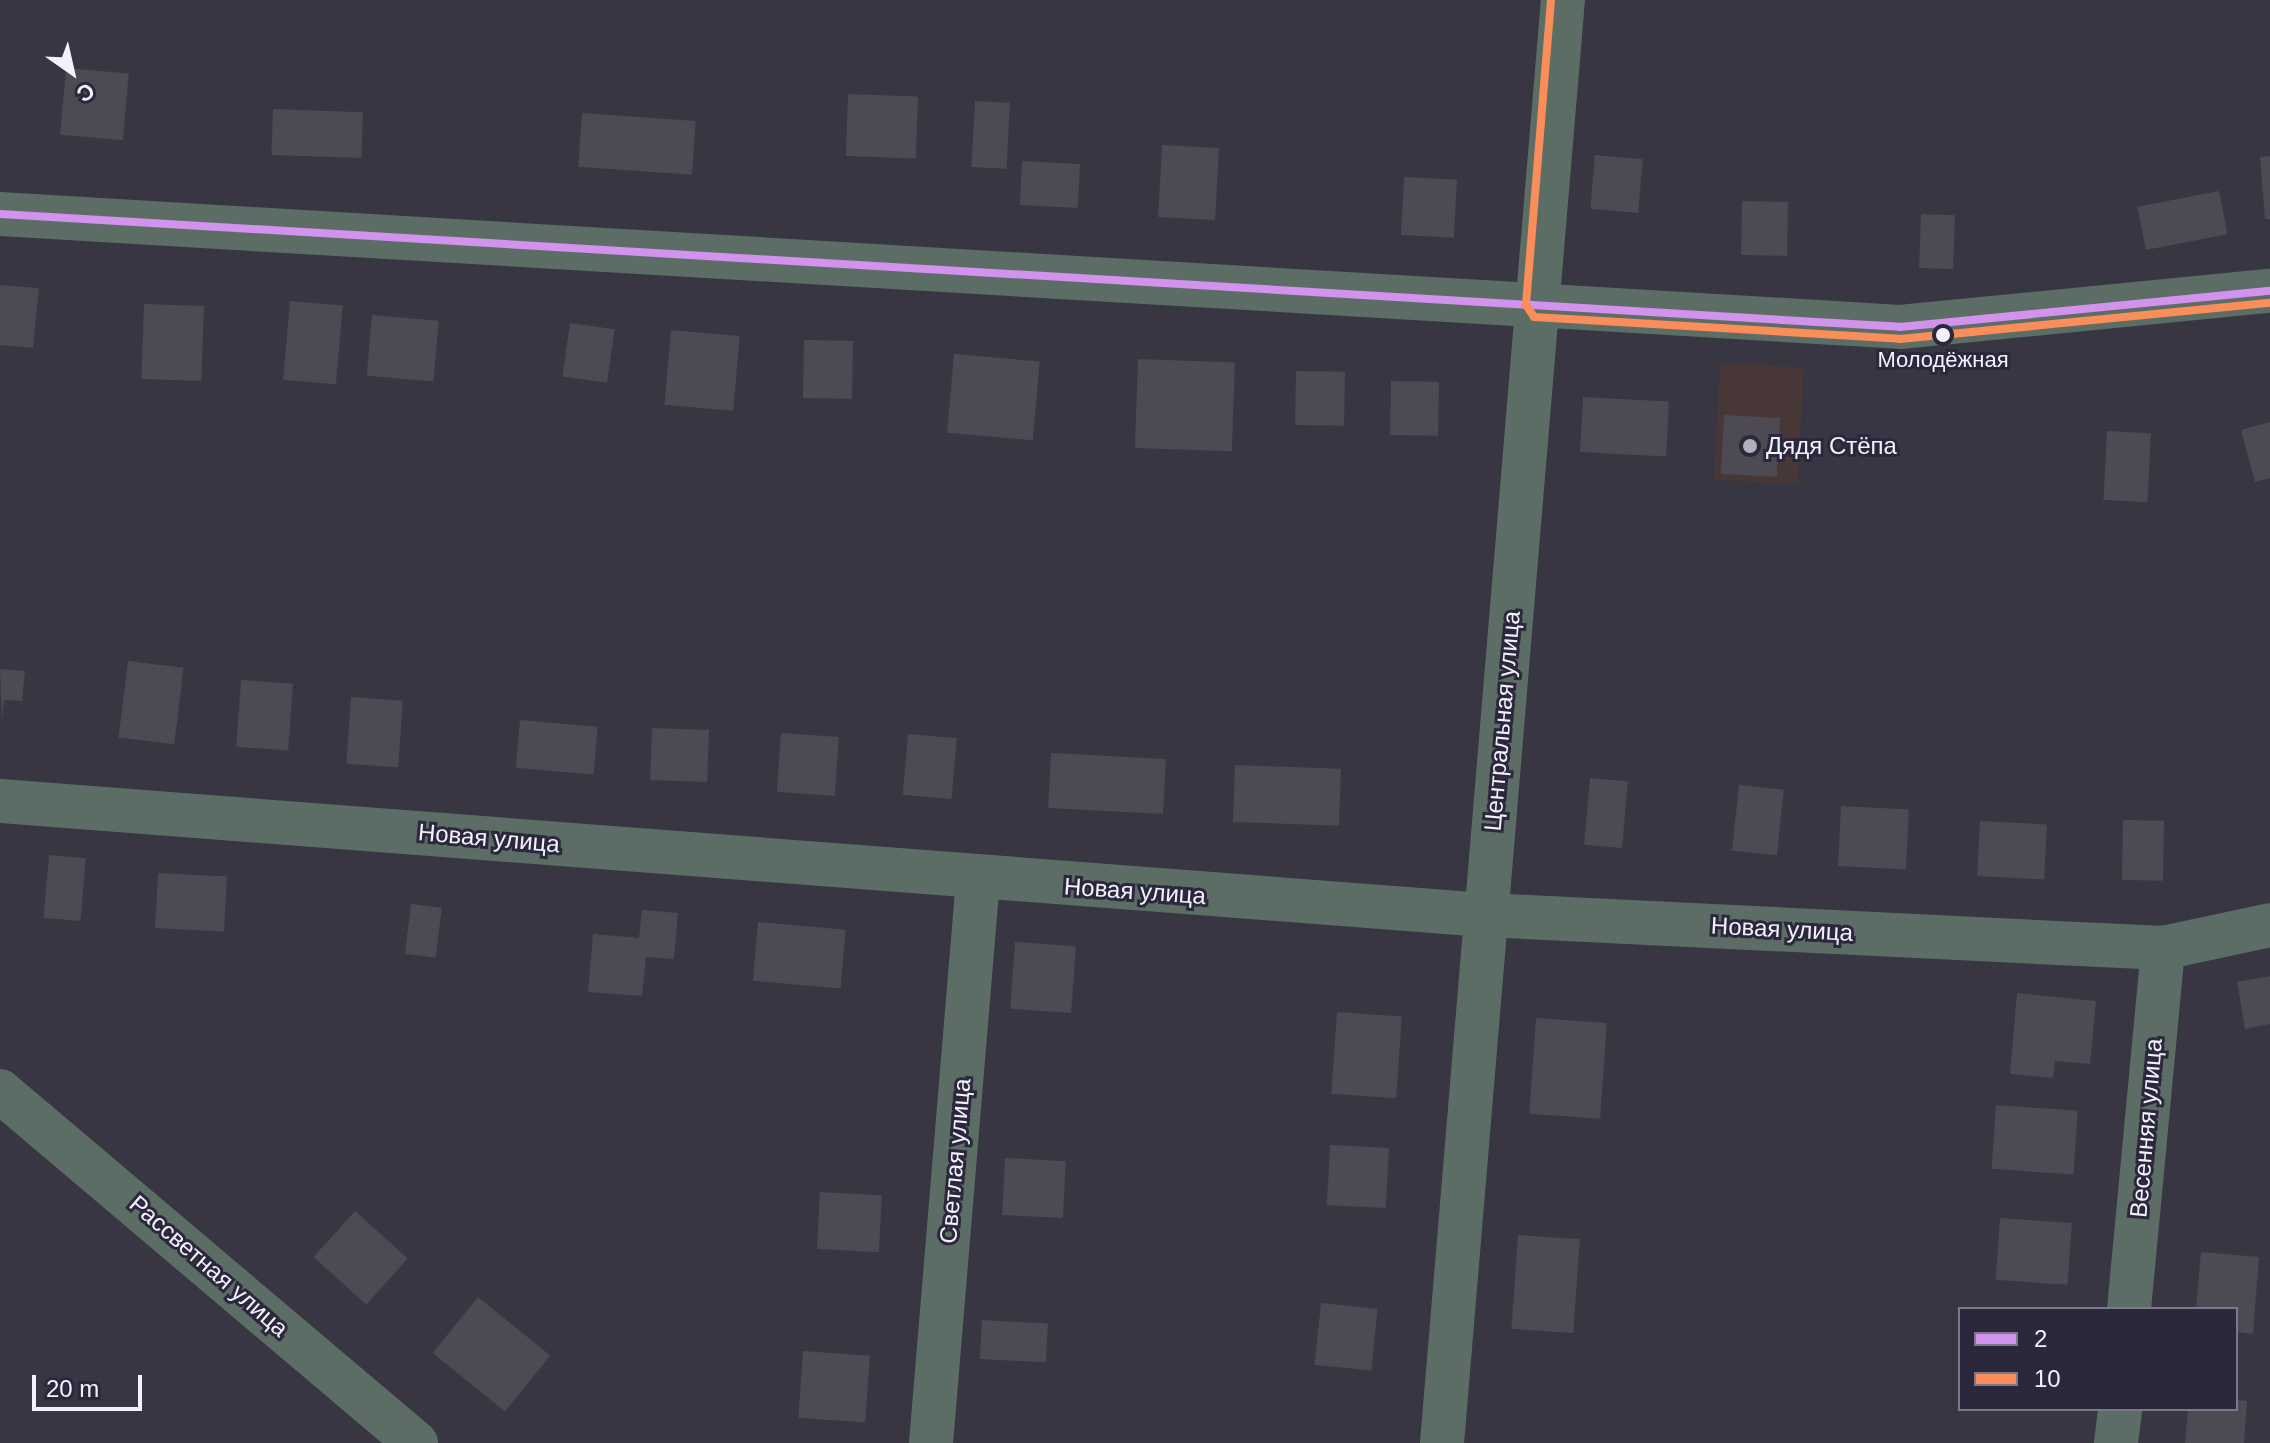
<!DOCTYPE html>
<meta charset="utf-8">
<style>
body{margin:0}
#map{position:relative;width:2270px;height:1443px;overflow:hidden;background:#383642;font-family:Arial,sans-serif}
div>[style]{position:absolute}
.commercial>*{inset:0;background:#483737;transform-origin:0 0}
.building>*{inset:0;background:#4d4a54;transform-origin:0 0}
.minor>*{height:44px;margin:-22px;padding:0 22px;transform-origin:22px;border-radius:22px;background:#5c6d66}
.bus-1>*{height:8px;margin:-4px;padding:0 4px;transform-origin:4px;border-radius:4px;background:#d193ec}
.bus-2>*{height:8px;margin:-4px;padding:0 4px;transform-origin:4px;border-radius:4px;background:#fa8e5a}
.dots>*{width:22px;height:22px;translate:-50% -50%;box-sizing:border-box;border:4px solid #2b283b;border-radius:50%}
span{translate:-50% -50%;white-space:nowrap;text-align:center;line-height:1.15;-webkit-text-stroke:6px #2b283b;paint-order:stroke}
.bus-label{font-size:22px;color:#f3f1fe}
.poi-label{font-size:24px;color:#f3f1fe}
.left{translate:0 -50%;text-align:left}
.street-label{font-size:24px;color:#f3f1fe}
.legend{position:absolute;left:1958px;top:1307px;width:280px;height:104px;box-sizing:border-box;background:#2b283b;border:2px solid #7b7889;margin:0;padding:10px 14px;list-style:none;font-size:24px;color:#f3f1fe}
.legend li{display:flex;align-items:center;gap:16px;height:40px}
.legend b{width:40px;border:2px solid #7b7889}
.north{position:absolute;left:32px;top:32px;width:80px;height:80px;-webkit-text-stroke:6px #2b283b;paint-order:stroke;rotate:146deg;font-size:22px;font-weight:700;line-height:32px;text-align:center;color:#f3f1fe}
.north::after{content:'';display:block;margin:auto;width:28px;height:36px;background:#f3f1fe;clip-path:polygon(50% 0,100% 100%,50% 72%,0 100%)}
.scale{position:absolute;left:32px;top:1375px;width:110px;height:36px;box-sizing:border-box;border:4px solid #f3f1fe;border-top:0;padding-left:10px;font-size:24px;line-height:28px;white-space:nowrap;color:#f3f1fe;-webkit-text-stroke:6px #2b283b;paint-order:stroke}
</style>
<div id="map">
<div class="commercial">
<i style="left:1720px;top:363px;width:84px;height:117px;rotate:3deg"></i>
</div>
<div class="building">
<i style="left:66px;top:68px;width:63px;height:67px;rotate:5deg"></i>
<i style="left:848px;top:94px;width:70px;height:62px;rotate:2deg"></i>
<i style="left:975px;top:101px;width:35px;height:66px;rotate:3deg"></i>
<i style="left:273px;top:109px;width:90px;height:46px;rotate:2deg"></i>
<i style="left:582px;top:113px;width:114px;height:54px;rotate:4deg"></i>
<i style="left:1162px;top:145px;width:57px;height:72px;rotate:3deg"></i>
<i style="left:1595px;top:155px;width:48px;height:54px;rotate:5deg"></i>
<i style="clip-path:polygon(2270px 156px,2270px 219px,2265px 219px,2260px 157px)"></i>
<i style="left:1022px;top:161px;width:58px;height:44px;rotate:3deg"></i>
<i style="left:1404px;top:177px;width:53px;height:58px;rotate:3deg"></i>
<i style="left:2219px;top:191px;width:44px;height:83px;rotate:79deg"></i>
<i style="left:1742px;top:201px;width:46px;height:54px;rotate:1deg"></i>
<i style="left:1921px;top:214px;width:34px;height:54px;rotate:2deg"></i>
<i style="clip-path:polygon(0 285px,39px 288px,33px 348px,0 345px)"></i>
<i style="left:290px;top:301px;width:53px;height:79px;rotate:5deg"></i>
<i style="left:144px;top:304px;width:60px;height:75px;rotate:2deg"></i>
<i style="left:372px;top:315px;width:67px;height:61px;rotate:5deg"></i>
<i style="left:570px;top:323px;width:45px;height:54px;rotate:8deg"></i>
<i style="left:671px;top:330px;width:69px;height:75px;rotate:5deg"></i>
<i style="left:804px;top:340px;width:49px;height:58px;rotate:1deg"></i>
<i style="left:954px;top:354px;width:86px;height:79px;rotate:5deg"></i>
<i style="left:1138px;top:359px;width:97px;height:89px;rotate:2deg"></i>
<i style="left:1296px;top:371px;width:49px;height:54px;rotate:1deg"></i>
<i style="left:1391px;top:381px;width:48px;height:54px;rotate:1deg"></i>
<i style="left:1583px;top:397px;width:86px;height:55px;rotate:3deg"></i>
<i style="left:1724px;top:415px;width:56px;height:59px;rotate:3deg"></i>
<i style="clip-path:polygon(2270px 422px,2270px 478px,2255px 482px,2241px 430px)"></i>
<i style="left:2107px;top:431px;width:44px;height:69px;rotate:3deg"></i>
<i style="left:128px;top:661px;width:56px;height:77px;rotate:7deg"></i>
<i style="clip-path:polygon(0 669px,25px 671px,22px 701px,4px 700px,2px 720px)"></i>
<i style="left:241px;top:680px;width:52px;height:67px;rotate:4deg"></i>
<i style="left:351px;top:697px;width:52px;height:67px;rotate:4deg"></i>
<i style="left:520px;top:720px;width:78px;height:48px;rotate:5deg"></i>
<i style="left:652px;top:728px;width:57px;height:52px;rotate:2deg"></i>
<i style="left:781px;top:733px;width:58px;height:59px;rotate:4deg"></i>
<i style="left:908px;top:734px;width:49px;height:61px;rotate:5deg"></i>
<i style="left:1051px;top:753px;width:115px;height:55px;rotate:3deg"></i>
<i style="left:1235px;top:765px;width:106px;height:57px;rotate:2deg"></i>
<i style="left:1590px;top:778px;width:38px;height:67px;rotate:5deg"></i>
<i style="left:1739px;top:785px;width:45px;height:66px;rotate:6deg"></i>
<i style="left:1841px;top:806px;width:68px;height:60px;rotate:3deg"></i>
<i style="left:2123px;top:820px;width:41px;height:60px;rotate:1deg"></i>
<i style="left:1980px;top:821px;width:67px;height:55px;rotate:3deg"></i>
<i style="left:49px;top:855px;width:37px;height:63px;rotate:5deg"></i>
<i style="left:158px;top:873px;width:69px;height:55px;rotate:3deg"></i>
<i style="left:411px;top:904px;width:31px;height:50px;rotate:7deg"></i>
<i style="clip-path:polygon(642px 910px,678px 913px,674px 959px,646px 957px,642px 996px,588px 992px,593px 934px,639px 938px)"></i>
<i style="left:758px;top:922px;width:88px;height:59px;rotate:5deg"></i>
<i style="left:1015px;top:942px;width:61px;height:67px;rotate:4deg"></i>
<i style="clip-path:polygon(2270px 976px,2270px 1024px,2245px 1029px,2237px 982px)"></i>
<i style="clip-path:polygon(2017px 993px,2096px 1001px,2090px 1064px,2055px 1061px,2053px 1078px,2010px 1074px)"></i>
<i style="left:1337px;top:1012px;width:65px;height:82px;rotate:4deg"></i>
<i style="left:1536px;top:1018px;width:71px;height:96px;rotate:4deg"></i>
<i style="left:1996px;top:1105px;width:82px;height:64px;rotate:4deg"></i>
<i style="left:1330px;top:1145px;width:59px;height:60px;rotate:3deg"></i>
<i style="left:1005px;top:1158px;width:61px;height:57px;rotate:3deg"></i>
<i style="left:820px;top:1192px;width:62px;height:57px;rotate:3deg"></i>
<i style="left:355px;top:1211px;width:71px;height:62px;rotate:42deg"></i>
<i style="left:2000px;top:1218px;width:72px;height:62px;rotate:4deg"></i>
<i style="left:1518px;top:1235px;width:62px;height:94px;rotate:4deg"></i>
<i style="clip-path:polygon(2201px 1252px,2259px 1257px,2253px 1334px,2236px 1332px,2236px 1309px,2196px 1309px)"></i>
<i style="left:478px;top:1297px;width:93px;height:72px;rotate:39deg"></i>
<i style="left:1321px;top:1303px;width:57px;height:62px;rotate:6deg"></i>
<i style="left:982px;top:1320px;width:66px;height:39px;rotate:3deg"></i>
<i style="left:803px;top:1351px;width:67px;height:67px;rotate:4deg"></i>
<i style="clip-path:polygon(2236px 1400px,2247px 1401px,2244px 1443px,2185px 1443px,2188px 1409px,2236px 1409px)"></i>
</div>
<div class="minor">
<i style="left:0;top:214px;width:1903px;rotate:3.4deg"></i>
<i style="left:1900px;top:327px;width:372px;rotate:-5.6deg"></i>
<i style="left:0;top:801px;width:1489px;rotate:4.39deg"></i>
<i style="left:1485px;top:915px;width:679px;rotate:2.79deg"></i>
<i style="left:2163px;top:948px;width:109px;rotate:-12.1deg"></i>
<i style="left:0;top:1091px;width:545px;rotate:40.24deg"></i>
<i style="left:2129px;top:1309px;width:363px;rotate:-84.6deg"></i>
<i style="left:931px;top:1443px;width:565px;rotate:-85.23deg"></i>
<i style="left:1442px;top:1443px;width:1448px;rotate:-85.21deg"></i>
<i style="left:2116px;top:1443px;width:34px;rotate:-83deg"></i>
</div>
<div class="bus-1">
<i style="left:0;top:214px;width:1903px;rotate:3.4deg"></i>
<i style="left:1900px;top:327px;width:372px;rotate:-5.6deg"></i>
</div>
<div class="bus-2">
<i style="left:1551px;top:0;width:306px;rotate:94.7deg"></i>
<i style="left:1526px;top:305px;width:14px;rotate:56deg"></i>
<i style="left:1534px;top:317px;width:367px;rotate:3.4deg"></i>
<i style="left:1900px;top:339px;width:372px;rotate:-5.6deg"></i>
</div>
<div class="dots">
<i style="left:1943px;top:335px;background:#f3f1fe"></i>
<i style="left:1750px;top:446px;background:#b2b0bc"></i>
</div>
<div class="bus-label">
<span style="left:1943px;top:360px">Молодёжная</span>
</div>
<div class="poi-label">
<span class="left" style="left:1766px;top:446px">Дядя Стёпа</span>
</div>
<div class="street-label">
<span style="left:1502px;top:721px;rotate:-85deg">Центральная улица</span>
<span style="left:489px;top:838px;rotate:5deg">Новая улица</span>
<span style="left:1135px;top:891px;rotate:4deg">Новая улица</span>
<span style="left:1782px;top:929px;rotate:3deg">Новая улица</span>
<span style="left:2146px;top:1128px;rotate:-85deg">Весенняя улица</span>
<span style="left:955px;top:1161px;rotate:-85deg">Светлая улица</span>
<span style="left:209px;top:1266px;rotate:41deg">Рассветная улица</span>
</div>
<ul class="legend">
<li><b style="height:10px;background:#d193ec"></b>2</li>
<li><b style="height:10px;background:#fa8e5a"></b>10</li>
</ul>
<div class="north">С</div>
<div class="scale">20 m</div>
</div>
